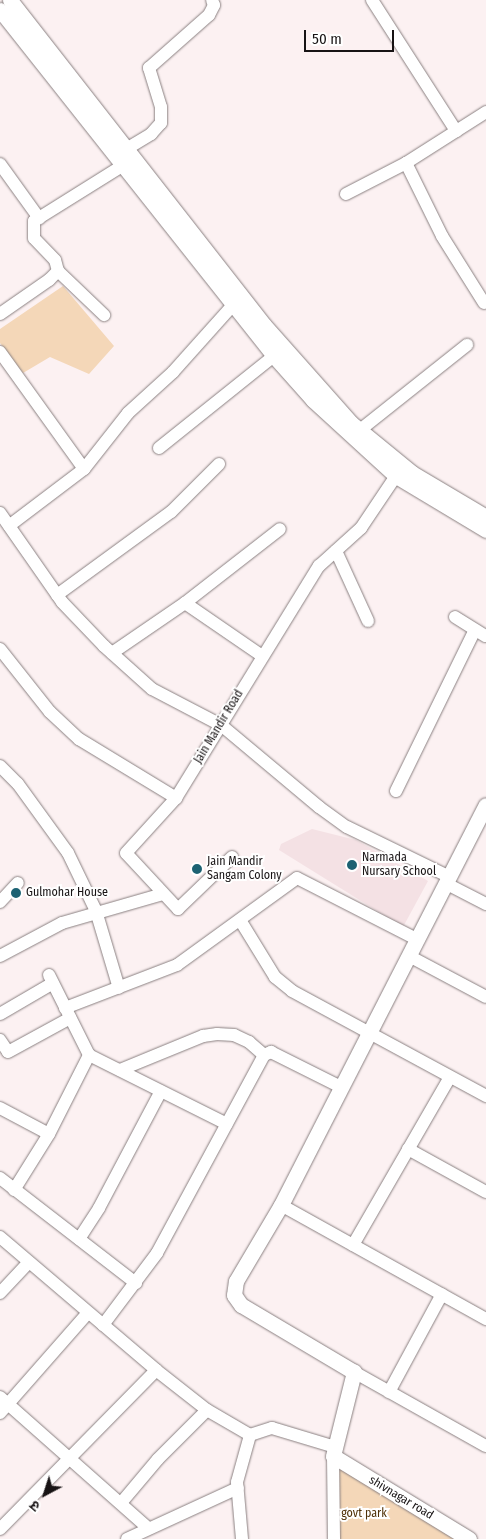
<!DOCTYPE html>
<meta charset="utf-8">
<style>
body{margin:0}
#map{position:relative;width:486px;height:1539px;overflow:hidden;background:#fcf1f2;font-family:"Fira Sans Condensed","Noto Sans Devanagari",sans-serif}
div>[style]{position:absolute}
.built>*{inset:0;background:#f4e1e4}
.green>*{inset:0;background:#f4d7b8}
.roads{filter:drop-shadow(0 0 1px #8a8081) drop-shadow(0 0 1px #8a8081)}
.minor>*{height:12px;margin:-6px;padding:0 6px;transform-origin:6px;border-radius:6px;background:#fff}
.tertiary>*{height:15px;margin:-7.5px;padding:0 7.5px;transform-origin:7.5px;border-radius:7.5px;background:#fff}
.dots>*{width:14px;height:14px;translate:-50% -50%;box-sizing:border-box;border:2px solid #fff;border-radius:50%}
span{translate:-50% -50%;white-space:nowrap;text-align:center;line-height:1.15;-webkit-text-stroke:4px #fff;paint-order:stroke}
.street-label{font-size:12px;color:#171314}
.poi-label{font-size:12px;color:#171314}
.left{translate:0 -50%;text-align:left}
.park-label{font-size:12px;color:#4f3006}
.north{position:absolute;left:20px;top:1469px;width:50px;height:50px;-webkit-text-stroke:4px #fff;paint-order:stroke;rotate:220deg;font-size:14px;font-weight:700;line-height:20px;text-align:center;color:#171314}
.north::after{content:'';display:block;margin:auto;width:18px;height:22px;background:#171314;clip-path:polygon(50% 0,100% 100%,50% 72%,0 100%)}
.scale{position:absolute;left:304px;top:30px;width:90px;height:22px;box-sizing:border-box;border:2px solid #171314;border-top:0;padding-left:6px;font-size:15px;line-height:18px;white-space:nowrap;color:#171314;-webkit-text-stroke:4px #fff;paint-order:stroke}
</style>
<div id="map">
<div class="built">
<i style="clip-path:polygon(312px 829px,356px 840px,428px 881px,403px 927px,279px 850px,281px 844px)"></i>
</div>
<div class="green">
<i style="clip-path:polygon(63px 286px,114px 346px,89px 374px,50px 357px,23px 373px,0 343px,0 329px)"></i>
<i style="clip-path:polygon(336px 1465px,454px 1539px,339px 1539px)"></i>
</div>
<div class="roads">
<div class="minor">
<i style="left:372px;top:0;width:156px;rotate:57.3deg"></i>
<i style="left:118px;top:154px;width:39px;rotate:-31deg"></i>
<i style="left:151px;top:134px;width:15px;rotate:-48deg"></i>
<i style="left:161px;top:123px;width:16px;rotate:-90deg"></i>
<i style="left:161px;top:107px;width:41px;rotate:-107.1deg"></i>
<i style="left:149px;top:68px;width:80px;rotate:-41.5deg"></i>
<i style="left:209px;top:15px;width:11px;rotate:-63deg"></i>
<i style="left:214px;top:5px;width:5px;rotate:-112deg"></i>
<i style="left:406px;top:163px;width:81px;rotate:63.7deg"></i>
<i style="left:442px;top:236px;width:79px;rotate:57.9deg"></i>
<i style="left:0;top:164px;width:67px;rotate:54.2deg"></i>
<i style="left:346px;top:194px;width:68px;rotate:-27.3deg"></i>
<i style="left:406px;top:163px;width:95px;rotate:-32.5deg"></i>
<i style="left:58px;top:271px;width:64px;rotate:43.7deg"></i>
<i style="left:0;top:314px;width:60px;rotate:-34.8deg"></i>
<i style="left:49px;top:280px;width:13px;rotate:-45deg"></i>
<i style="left:58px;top:271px;width:11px;rotate:-105deg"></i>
<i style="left:55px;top:260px;width:30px;rotate:-134deg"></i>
<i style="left:34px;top:238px;width:17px;rotate:-90deg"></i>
<i style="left:34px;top:221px;width:104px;rotate:-32deg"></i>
<i style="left:0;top:352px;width:144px;rotate:54.3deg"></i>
<i style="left:84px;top:469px;width:94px;rotate:142.8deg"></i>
<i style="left:360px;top:430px;width:137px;rotate:-38.5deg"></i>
<i style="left:159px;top:448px;width:147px;rotate:-38.7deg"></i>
<i style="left:84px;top:469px;width:71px;rotate:-51.8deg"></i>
<i style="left:128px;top:413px;width:61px;rotate:-42.3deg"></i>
<i style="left:173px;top:372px;width:90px;rotate:-48.2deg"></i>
<i style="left:0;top:513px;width:108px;rotate:55.1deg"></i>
<i style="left:62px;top:602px;width:61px;rotate:46.3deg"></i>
<i style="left:104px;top:646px;width:64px;rotate:41.9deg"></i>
<i style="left:152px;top:689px;width:78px;rotate:27.6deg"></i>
<i style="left:221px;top:725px;width:128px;rotate:39.9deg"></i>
<i style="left:319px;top:807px;width:34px;rotate:36deg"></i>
<i style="left:347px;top:827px;width:114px;rotate:25.9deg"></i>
<i style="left:336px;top:551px;width:77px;rotate:65.4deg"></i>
<i style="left:57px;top:595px;width:141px;rotate:-36.1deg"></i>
<i style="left:171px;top:512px;width:68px;rotate:-45deg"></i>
<i style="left:185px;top:603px;width:120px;rotate:-37.9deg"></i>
<i style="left:455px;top:617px;width:36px;rotate:32deg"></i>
<i style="left:0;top:649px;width:80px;rotate:51.6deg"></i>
<i style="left:50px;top:712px;width:40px;rotate:43deg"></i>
<i style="left:79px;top:739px;width:114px;rotate:31.3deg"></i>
<i style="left:112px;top:653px;width:88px;rotate:-34.4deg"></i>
<i style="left:185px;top:603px;width:93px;rotate:34.5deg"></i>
<i style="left:0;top:766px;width:25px;rotate:45deg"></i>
<i style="left:18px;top:784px;width:85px;rotate:54.1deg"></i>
<i style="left:68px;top:853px;width:64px;rotate:64.2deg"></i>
<i style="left:96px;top:911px;width:80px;rotate:73.4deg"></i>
<i style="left:396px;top:791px;width:179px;rotate:-63.9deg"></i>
<i style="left:232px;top:857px;width:75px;rotate:136.1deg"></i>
<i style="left:178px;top:909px;width:76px;rotate:-132.9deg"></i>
<i style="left:126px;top:853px;width:74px;rotate:-47.7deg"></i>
<i style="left:176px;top:798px;width:273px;rotate:-58.4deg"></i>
<i style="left:319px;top:566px;width:57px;rotate:-42.1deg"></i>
<i style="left:361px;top:528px;width:63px;rotate:-56.1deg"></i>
<i style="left:447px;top:884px;width:44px;rotate:27.1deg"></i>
<i style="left:0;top:902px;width:26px;rotate:-47deg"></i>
<i style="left:240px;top:920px;width:67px;rotate:58.4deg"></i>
<i style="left:275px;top:977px;width:22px;rotate:39deg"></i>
<i style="left:292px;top:991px;width:221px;rotate:28.4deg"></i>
<i style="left:0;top:956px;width:70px;rotate:-28deg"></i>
<i style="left:62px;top:923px;width:105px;rotate:-16deg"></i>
<i style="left:409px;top:956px;width:87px;rotate:28deg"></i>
<i style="left:49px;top:975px;width:89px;rotate:63.4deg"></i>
<i style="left:89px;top:1055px;width:154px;rotate:26.6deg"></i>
<i style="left:65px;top:1008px;width:120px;rotate:-21deg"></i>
<i style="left:177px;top:965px;width:148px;rotate:-35.9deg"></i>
<i style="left:297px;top:878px;width:136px;rotate:27.1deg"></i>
<i style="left:0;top:1014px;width:61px;rotate:-30.3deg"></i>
<i style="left:0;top:1040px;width:14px;rotate:56deg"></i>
<i style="left:8px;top:1052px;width:71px;rotate:-28.7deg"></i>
<i style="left:120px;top:1070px;width:90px;rotate:-22.3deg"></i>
<i style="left:203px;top:1036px;width:14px;rotate:-8deg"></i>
<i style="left:217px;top:1034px;width:17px;rotate:3deg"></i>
<i style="left:234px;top:1035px;width:17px;rotate:25deg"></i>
<i style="left:249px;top:1042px;width:20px;rotate:41deg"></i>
<i style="left:0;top:1108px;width:55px;rotate:28deg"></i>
<i style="left:408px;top:1149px;width:89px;rotate:28.9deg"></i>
<i style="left:0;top:1178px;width:172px;rotate:37.7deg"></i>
<i style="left:14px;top:1190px;width:66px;rotate:-58deg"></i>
<i style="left:49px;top:1134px;width:89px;rotate:-63.1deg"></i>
<i style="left:281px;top:1205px;width:235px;rotate:29.1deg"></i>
<i style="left:0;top:1237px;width:205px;rotate:40.4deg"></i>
<i style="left:156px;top:1370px;width:65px;rotate:38.1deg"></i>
<i style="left:207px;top:1410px;width:50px;rotate:30.2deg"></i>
<i style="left:79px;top:1239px;width:37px;rotate:-57deg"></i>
<i style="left:99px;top:1208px;width:132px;rotate:-62.1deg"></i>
<i style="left:353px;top:1245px;width:194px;rotate:-60deg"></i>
<i style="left:0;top:1293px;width:42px;rotate:-46.9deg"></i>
<i style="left:103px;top:1325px;width:90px;rotate:-53.1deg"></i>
<i style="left:157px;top:1253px;width:225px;rotate:-61.6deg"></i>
<i style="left:264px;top:1055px;width:8px;rotate:-23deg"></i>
<i style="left:271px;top:1052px;width:78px;rotate:26.6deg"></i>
<i style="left:354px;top:1372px;width:151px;rotate:29.3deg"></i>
<i style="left:389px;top:1392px;width:111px;rotate:-61.6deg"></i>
<i style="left:0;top:1397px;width:198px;rotate:41.5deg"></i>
<i style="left:0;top:1413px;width:133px;rotate:-48.7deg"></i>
<i style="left:333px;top:1456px;width:83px;rotate:89.3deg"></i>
<i style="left:121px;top:1503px;width:57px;rotate:-49.9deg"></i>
<i style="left:158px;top:1459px;width:69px;rotate:-45deg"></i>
<i style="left:0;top:1529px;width:223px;rotate:-45.5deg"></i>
<i style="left:127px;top:1539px;width:122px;rotate:-24.7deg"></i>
<i style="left:242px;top:1539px;width:57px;rotate:-95deg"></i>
<i style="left:237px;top:1482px;width:49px;rotate:-74.5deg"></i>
<i style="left:250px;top:1435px;width:23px;rotate:-18deg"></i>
<i style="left:272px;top:1428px;width:66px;rotate:16.8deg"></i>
</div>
<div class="tertiary">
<i style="left:10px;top:0;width:412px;rotate:52deg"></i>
<i style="left:264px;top:325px;width:131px;rotate:48.4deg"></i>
<i style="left:351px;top:423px;width:79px;rotate:39.3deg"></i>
<i style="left:412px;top:473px;width:86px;rotate:30.7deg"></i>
<i style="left:0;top:10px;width:441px;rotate:51.6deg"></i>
<i style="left:274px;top:356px;width:59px;rotate:48.4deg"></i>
<i style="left:313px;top:400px;width:113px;rotate:42.5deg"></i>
<i style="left:396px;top:476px;width:105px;rotate:31deg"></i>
<i style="left:469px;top:1539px;width:159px;rotate:-148.6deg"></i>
<i style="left:333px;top:1456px;width:87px;rotate:-76deg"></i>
<i style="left:354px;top:1372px;width:131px;rotate:-149.3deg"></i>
<i style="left:241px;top:1305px;width:12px;rotate:-125deg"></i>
<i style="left:234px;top:1295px;width:14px;rotate:-82deg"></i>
<i style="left:236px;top:1281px;width:88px;rotate:-59.4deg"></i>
<i style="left:281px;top:1205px;width:449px;rotate:-62.9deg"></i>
</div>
</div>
<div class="dots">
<i style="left:352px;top:865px;background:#1c6273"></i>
<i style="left:197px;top:869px;background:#1c6273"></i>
<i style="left:16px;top:893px;background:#1c6273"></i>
</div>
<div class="street-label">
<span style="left:219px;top:727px;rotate:-59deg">Jain Mandir Road</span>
<span style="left:401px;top:1498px;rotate:31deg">shivnagar road</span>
</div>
<div class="poi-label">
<span class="left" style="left:362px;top:865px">Narmada<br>Nursary School</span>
<span class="left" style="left:207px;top:869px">Jain Mandir<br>Sangam Colony</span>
<span class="left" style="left:26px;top:893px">Gulmohar House</span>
</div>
<div class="park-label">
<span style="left:364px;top:1514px">govt park</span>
</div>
<div class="north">उ</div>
<div class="scale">50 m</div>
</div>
